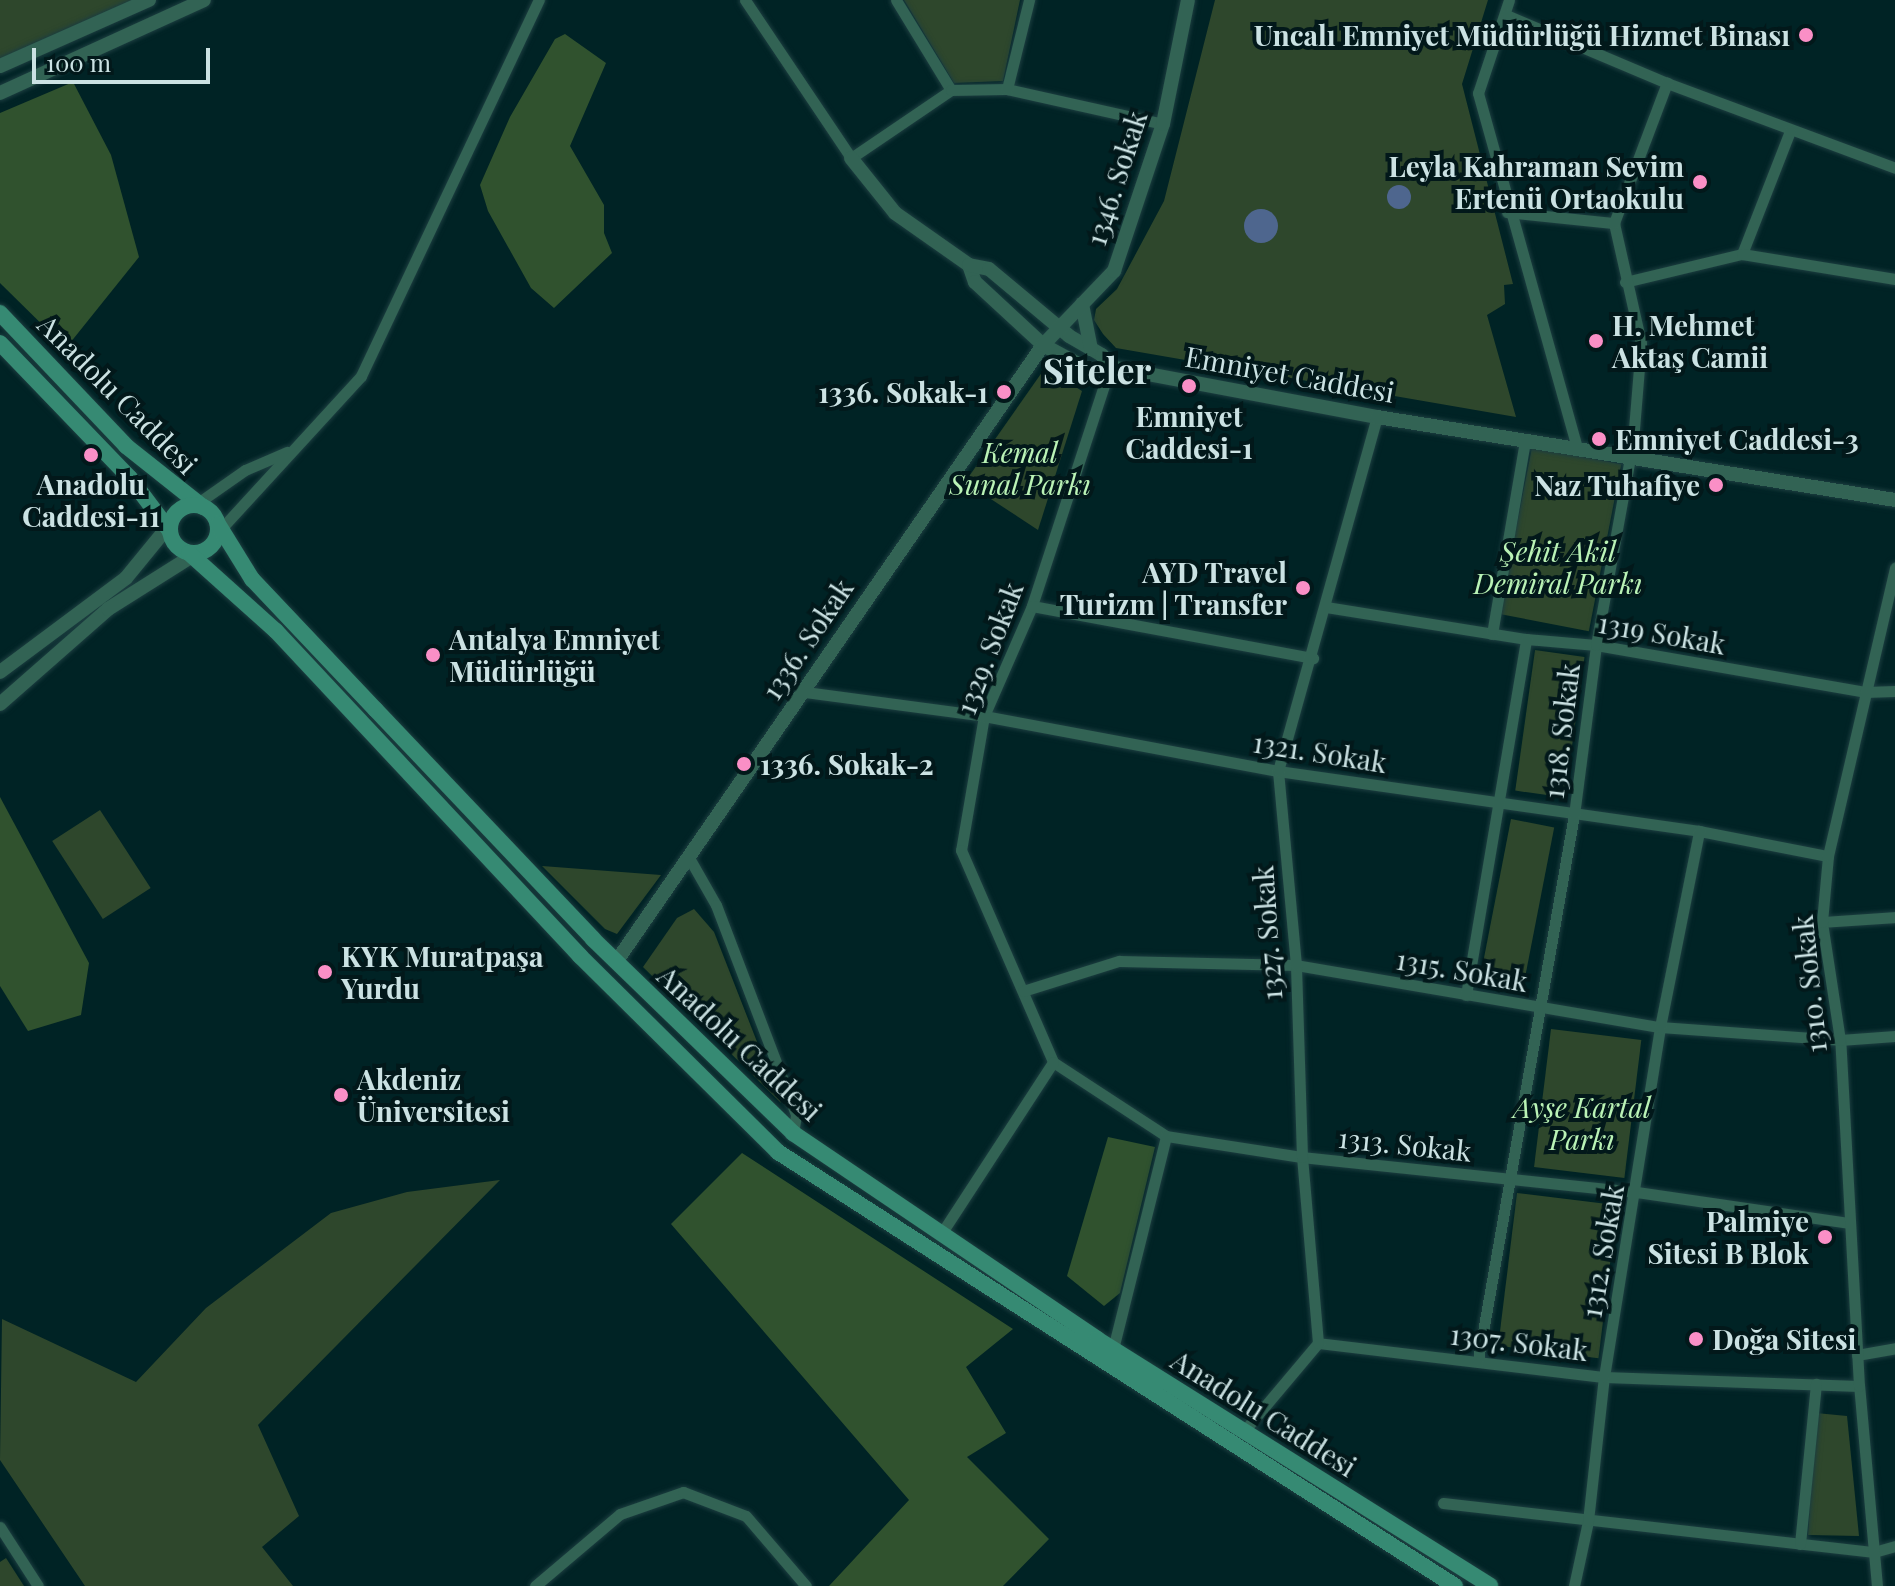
<!DOCTYPE html>
<meta charset="utf-8">
<style>
body{margin:0}
#map{position:relative;width:1895px;height:1586px;overflow:hidden;background:#002325;font-family:"Playfair Display",serif}
div>[style]{position:absolute}
.green>*{inset:0;background:#2e472c;transform-origin:0 0}
.forest>*{inset:0;background:#30522e}
.water>*{inset:0;background:#4e668e}
.round{border-radius:50%}
.roads{filter:drop-shadow(0 0 2px #1c3e40) drop-shadow(0 0 2px #1c3e40)}
.minor>*{height:11px;margin:-5.5px;padding:0 5.5px;transform-origin:5.5px;border-radius:5.5px;background:#326354}
.tertiary>*{height:14px;margin:-7px;padding:0 7px;transform-origin:7px;border-radius:7px;background:#326354}
.secondary>*{height:16px;margin:-8px;padding:0 8px;transform-origin:8px;border-radius:8px;background:#368a73}
.secondary>.ring{margin:-8px;padding:0;box-sizing:content-box;background:none;border:16px solid #368a73;border-radius:50%}
.dots>*{width:22px;height:22px;translate:-50% -50%;box-sizing:border-box;border:4px solid #02181a;border-radius:50%}
span{translate:-50% -50%;white-space:nowrap;text-align:center;line-height:1.15;-webkit-text-stroke:8px #02181a;paint-order:stroke}
.poi-label{font-size:28px;color:#cbe2e3;font-weight:700}
.right{translate:-100% -50%;text-align:right}
.left{translate:0 -50%;text-align:left}
.street-label{font-size:28px;color:#cbe2e3}
.park-label{font-size:28px;color:#baf3b6;font-style:italic}
.district-label{font-size:36px;color:#cbe2e3;font-weight:700}
.scale{position:absolute;left:32px;top:48px;width:178px;height:36px;box-sizing:border-box;border:4px solid #cbe2e3;border-top:0;padding-left:10px;font-size:24px;line-height:28px;white-space:nowrap;color:#cbe2e3;-webkit-text-stroke:6px #02181a;paint-order:stroke}
</style>
<div id="map">
<div class="green">
<i style="clip-path:polygon(0 0,149px 0,0 66px)"></i>
<i style="clip-path:polygon(904px 0,1020px 0,1003px 81px,954px 83px)"></i>
<i style="clip-path:polygon(1215px 0,1488px 0,1462px 84px,1513px 284px,1504px 285px,1505px 304px,1487px 315px,1516px 417px,1116px 348px,1103px 334px,1094px 320px,1096px 309px,1117px 289px,1164px 201px)"></i>
<i style="clip-path:polygon(1045px 368px,1082px 391px,1038px 530px,965px 482px)"></i>
<i style="left:1532px;top:447px;width:91px;height:170px;rotate:11deg"></i>
<i style="left:1535px;top:650px;width:50px;height:142px;rotate:8deg"></i>
<i style="left:100px;top:810px;width:93px;height:57px;rotate:57deg"></i>
<i style="left:1511px;top:819px;width:44px;height:165px;rotate:11deg"></i>
<i style="clip-path:polygon(542px 866px,661px 875px,617px 934px,605px 929px)"></i>
<i style="clip-path:polygon(694px 909px,714px 932px,781px 1103px,643px 967px,677px 918px)"></i>
<i style="left:1551px;top:1029px;width:91px;height:139px;rotate:7deg"></i>
<i style="clip-path:polygon(500px 1180px,258px 1425px,299px 1516px,262px 1547px,293px 1586px,85px 1586px,0 1460px,2px 1319px,136px 1382px,206px 1308px,331px 1213px,407px 1192px)"></i>
<i style="left:1517px;top:1193px;width:101px;height:154px;rotate:7deg"></i>
<i style="clip-path:polygon(1816px 1413px,1847px 1416px,1859px 1536px,1808px 1535px)"></i>
<i style="clip-path:polygon(6px 1558px,24px 1586px,0 1586px,0 1562px)"></i>
</div>
<div class="forest">
<i style="clip-path:polygon(565px 34px,606px 63px,570px 146px,604px 205px,604px 233px,612px 253px,554px 308px,531px 288px,488px 211px,480px 185px,510px 117px,555px 39px)"></i>
<i style="clip-path:polygon(73px 82px,111px 155px,139px 257px,66px 348px,0 283px,0 113px)"></i>
<i style="clip-path:polygon(0 797px,89px 963px,81px 1015px,28px 1031px,0 986px)"></i>
<i style="clip-path:polygon(1108px 1137px,1155px 1147px,1120px 1293px,1104px 1306px,1067px 1276px)"></i>
<i style="clip-path:polygon(742px 1153px,1013px 1329px,966px 1367px,1006px 1433px,967px 1457px,1049px 1539px,1003px 1586px,829px 1586px,909px 1500px,671px 1224px)"></i>
</div>
<div class="water">
<i class="round" style="left:1387px;top:185px;width:24px;height:24px"></i>
<i class="round" style="left:1244px;top:209px;width:34px;height:34px"></i>
</div>
<div class="roads">
<div class="minor">
<i style="left:745px;top:0;width:190px;rotate:56.1deg"></i>
<i style="left:851px;top:158px;width:121px;rotate:-34.2deg"></i>
<i style="left:896px;top:0;width:105px;rotate:58.6deg"></i>
<i style="left:951px;top:90px;width:56px;rotate:-1deg"></i>
<i style="left:1007px;top:89px;width:160px;rotate:12.6deg"></i>
<i style="left:1509px;top:0;width:98px;rotate:108.4deg"></i>
<i style="left:1478px;top:93px;width:369px;rotate:74.4deg"></i>
<i style="left:1506px;top:15px;width:175px;rotate:22.9deg"></i>
<i style="left:1667px;top:83px;width:243px;rotate:20.4deg"></i>
<i style="left:1007px;top:89px;width:92px;rotate:-76.1deg"></i>
<i style="left:1507px;top:212px;width:108px;rotate:5.9deg"></i>
<i style="left:1742px;top:254px;width:132px;rotate:-68.7deg"></i>
<i style="left:1625px;top:282px;width:120px;rotate:-13.5deg"></i>
<i style="left:1742px;top:254px;width:155px;rotate:9.3deg"></i>
<i style="left:1110px;top:367px;width:251px;rotate:108.1deg"></i>
<i style="left:1032px;top:606px;width:120px;rotate:113.6deg"></i>
<i style="left:984px;top:716px;width:136px;rotate:99.7deg"></i>
<i style="left:961px;top:850px;width:231px;rotate:66.5deg"></i>
<i style="left:1053px;top:1062px;width:135px;rotate:33.2deg"></i>
<i style="left:1166px;top:1136px;width:138px;rotate:8.8deg"></i>
<i style="left:1302px;top:1157px;width:337px;rotate:6deg"></i>
<i style="left:1637px;top:1192px;width:215px;rotate:8.3deg"></i>
<i style="left:195px;top:505px;width:61px;rotate:-35deg"></i>
<i style="left:245px;top:470px;width:46px;rotate:-23.2deg"></i>
<i style="left:219px;top:531px;width:210px;rotate:-47.5deg"></i>
<i style="left:361px;top:376px;width:416px;rotate:-64.7deg"></i>
<i style="left:1032px;top:606px;width:286px;rotate:10.5deg"></i>
<i style="left:1326px;top:607px;width:203px;rotate:9.1deg"></i>
<i style="left:1526px;top:639px;width:70px;rotate:4.9deg"></i>
<i style="left:1596px;top:645px;width:273px;rotate:9.9deg"></i>
<i style="left:1865px;top:692px;width:30px;rotate:-2deg"></i>
<i style="left:1492px;top:634px;width:197px;rotate:-80.3deg"></i>
<i style="left:805px;top:692px;width:181px;rotate:7.6deg"></i>
<i style="left:984px;top:716px;width:299px;rotate:10.6deg"></i>
<i style="left:1278px;top:771px;width:425px;rotate:8.1deg"></i>
<i style="left:1699px;top:831px;width:131px;rotate:11deg"></i>
<i style="left:688px;top:856px;width:56px;rotate:60.3deg"></i>
<i style="left:716px;top:905px;width:225px;rotate:69.1deg"></i>
<i style="left:796px;top:1115px;width:18px;rotate:99deg"></i>
<i style="left:1822px;top:922px;width:73px;rotate:-3.9deg"></i>
<i style="left:1023px;top:991px;width:101px;rotate:-17.4deg"></i>
<i style="left:1119px;top:961px;width:177px;rotate:1.3deg"></i>
<i style="left:1296px;top:965px;width:369px;rotate:9.7deg"></i>
<i style="left:1660px;top:1027px;width:180px;rotate:4.1deg"></i>
<i style="left:1840px;top:1040px;width:55px;rotate:-4.2deg"></i>
<i style="left:1466px;top:995px;width:361px;rotate:-80.4deg"></i>
<i style="left:941px;top:1234px;width:205px;rotate:-56.9deg"></i>
<i style="left:1318px;top:1343px;width:288px;rotate:6.8deg"></i>
<i style="left:1604px;top:1377px;width:255px;rotate:2deg"></i>
<i style="left:1113px;top:1349px;width:219px;rotate:-76deg"></i>
<i style="left:1857px;top:1355px;width:39px;rotate:-10deg"></i>
<i style="left:1478px;top:1360px;width:553px;rotate:-80.01deg"></i>
<i style="left:1574px;top:815px;width:171px;rotate:-82.6deg"></i>
<i style="left:1596px;top:645px;width:207px;rotate:-79.7deg"></i>
<i style="left:1633px;top:441px;width:98px;rotate:-85.3deg"></i>
<i style="left:1641px;top:343px;width:123px;rotate:-102.7deg"></i>
<i style="left:1614px;top:223px;width:150px;rotate:-69.3deg"></i>
<i style="left:1244px;top:1431px;width:115px;rotate:-49.9deg"></i>
<i style="left:1318px;top:1343px;width:187px;rotate:-94.9deg"></i>
<i style="left:1302px;top:1157px;width:192px;rotate:-91.8deg"></i>
<i style="left:1296px;top:965px;width:195px;rotate:-95.3deg"></i>
<i style="left:1278px;top:771px;width:368px;rotate:-74.4deg"></i>
<i style="left:1443px;top:1503px;width:434px;rotate:6.5deg"></i>
<i style="left:1874px;top:1552px;width:22px;rotate:-16deg"></i>
<i style="left:0;top:1527px;width:70px;rotate:57.2deg"></i>
<i style="left:1800px;top:1544px;width:161px;rotate:-84.3deg"></i>
<i style="left:535px;top:1586px;width:111px;rotate:-40.3deg"></i>
<i style="left:620px;top:1514px;width:67px;rotate:-19.2deg"></i>
<i style="left:683px;top:1492px;width:67px;rotate:20.9deg"></i>
<i style="left:746px;top:1516px;width:92px;rotate:49.4deg"></i>
<i style="left:1574px;top:1586px;width:66px;rotate:-77.8deg"></i>
<i style="left:1588px;top:1521px;width:145px;rotate:-83.7deg"></i>
<i style="left:1604px;top:1377px;width:354px;rotate:-80.9deg"></i>
<i style="left:1660px;top:1027px;width:200px;rotate:-78.7deg"></i>
<i style="left:1877px;top:1586px;width:201px;rotate:-95.1deg"></i>
<i style="left:1859px;top:1386px;width:347px;rotate:-93.1deg"></i>
<i style="left:1840px;top:1040px;width:119px;rotate:-98.7deg"></i>
<i style="left:1822px;top:922px;width:66px;rotate:-84.8deg"></i>
<i style="left:1828px;top:856px;width:296px;rotate:-76.9deg"></i>
</div>
<div class="tertiary">
<i style="left:0;top:66px;width:163px;rotate:-23.9deg"></i>
<i style="left:0;top:93px;width:224px;rotate:-24.5deg"></i>
<i style="left:851px;top:158px;width:70px;rotate:51.3deg"></i>
<i style="left:895px;top:213px;width:90px;rotate:35.1deg"></i>
<i style="left:969px;top:265px;width:18px;rotate:71deg"></i>
<i style="left:975px;top:282px;width:93px;rotate:42.8deg"></i>
<i style="left:1043px;top:345px;width:55px;rotate:28.4deg"></i>
<i style="left:1091px;top:371px;width:19px;rotate:-12deg"></i>
<i style="left:1110px;top:367px;width:272px;rotate:10.6deg"></i>
<i style="left:1377px;top:417px;width:525px;rotate:9.1deg"></i>
<i style="left:969px;top:265px;width:20px;rotate:11deg"></i>
<i style="left:989px;top:269px;width:104px;rotate:39.9deg"></i>
<i style="left:1069px;top:336px;width:38px;rotate:30deg"></i>
<i style="left:1102px;top:355px;width:14px;rotate:56deg"></i>
<i style="left:1082px;top:304px;width:46px;rotate:78.7deg"></i>
<i style="left:0;top:672px;width:157px;rotate:-36.7deg"></i>
<i style="left:126px;top:578px;width:71px;rotate:-50.7deg"></i>
<i style="left:0;top:704px;width:144px;rotate:-41.3deg"></i>
<i style="left:108px;top:609px;width:105px;rotate:-32.2deg"></i>
<i style="left:616px;top:962px;width:750px;rotate:-55.31deg"></i>
<i style="left:1043px;top:345px;width:103px;rotate:-46.2deg"></i>
<i style="left:1114px;top:271px;width:155px;rotate:-71.6deg"></i>
<i style="left:1163px;top:124px;width:126px;rotate:-78.6deg"></i>
</div>
<div class="secondary">
<i style="left:0;top:313px;width:183px;rotate:46.5deg"></i>
<i style="left:126px;top:446px;width:98px;rotate:38.4deg"></i>
<i style="left:0;top:343px;width:187px;rotate:46.1deg"></i>
<i style="left:130px;top:478px;width:66px;rotate:53deg"></i>
<i class="ring" style="left:170px;top:505px;width:32px;height:32px"></i>
<i style="left:218px;top:524px;width:65px;rotate:58.3deg"></i>
<i style="left:252px;top:579px;width:180px;rotate:46.6deg"></i>
<i style="left:376px;top:710px;width:315px;rotate:46.5deg"></i>
<i style="left:593px;top:939px;width:279px;rotate:44.1deg"></i>
<i style="left:793px;top:1133px;width:367px;rotate:34.1deg"></i>
<i style="left:1097px;top:1339px;width:464px;rotate:32.1deg"></i>
<i style="left:189px;top:553px;width:117px;rotate:41.9deg"></i>
<i style="left:276px;top:631px;width:445px;rotate:46.9deg"></i>
<i style="left:580px;top:956px;width:279px;rotate:44.7deg"></i>
<i style="left:778px;top:1152px;width:804px;rotate:32.66deg"></i>
</div>
</div>
<div class="dots">
<i style="left:1806px;top:35px;background:#fa8fc6"></i>
<i style="left:1700px;top:182px;background:#fa8fc6"></i>
<i style="left:1596px;top:341px;background:#fa8fc6"></i>
<i style="left:1189px;top:386px;background:#fa8fc6"></i>
<i style="left:1004px;top:392px;background:#fa8fc6"></i>
<i style="left:1599px;top:439px;background:#fa8fc6"></i>
<i style="left:91px;top:455px;background:#fa8fc6"></i>
<i style="left:1716px;top:485px;background:#fa8fc6"></i>
<i style="left:1303px;top:588px;background:#fa8fc6"></i>
<i style="left:433px;top:655px;background:#fa8fc6"></i>
<i style="left:744px;top:764px;background:#fa8fc6"></i>
<i style="left:325px;top:972px;background:#fa8fc6"></i>
<i style="left:341px;top:1095px;background:#fa8fc6"></i>
<i style="left:1825px;top:1237px;background:#fa8fc6"></i>
<i style="left:1696px;top:1339px;background:#fa8fc6"></i>
</div>
<div class="poi-label">
<span class="right" style="left:1790px;top:35px">Uncalı Emniyet Müdürlüğü Hizmet Binası</span>
<span class="right" style="left:1684px;top:182px">Leyla Kahraman Sevim<br>Ertenü Ortaokulu</span>
<span class="left" style="left:1612px;top:341px">H. Mehmet<br>Aktaş Camii</span>
<span class="right" style="left:988px;top:392px">1336. Sokak-1</span>
<span style="left:1189px;top:432px">Emniyet<br>Caddesi-1</span>
<span class="left" style="left:1615px;top:439px">Emniyet Caddesi-3</span>
<span style="left:91px;top:500px">Anadolu<br>Caddesi-11</span>
<span class="right" style="left:1700px;top:485px">Naz Tuhafiye</span>
<span class="right" style="left:1287px;top:588px">AYD Travel<br>Turizm | Transfer</span>
<span class="left" style="left:449px;top:655px">Antalya Emniyet<br>Müdürlüğü</span>
<span class="left" style="left:760px;top:764px">1336. Sokak-2</span>
<span class="left" style="left:341px;top:972px">KYK Muratpaşa<br>Yurdu</span>
<span class="left" style="left:357px;top:1095px">Akdeniz<br>Üniversitesi</span>
<span class="right" style="left:1809px;top:1237px">Palmiye<br>Sitesi B Blok</span>
<span class="left" style="left:1712px;top:1339px">Doğa Sitesi</span>
</div>
<div class="street-label">
<span style="left:1116px;top:178px;rotate:-72deg">1346. Sokak</span>
<span style="left:1290px;top:374px;rotate:10deg">Emniyet Caddesi</span>
<span style="left:118px;top:394px;rotate:45deg">Anadolu Caddesi</span>
<span style="left:1662px;top:633px;rotate:10deg">1319 Sokak</span>
<span style="left:807px;top:639px;rotate:-56deg">1336. Sokak</span>
<span style="left:989px;top:648px;rotate:-69deg">1329. Sokak</span>
<span style="left:1561px;top:731px;rotate:-83deg">1318. Sokak</span>
<span style="left:1320px;top:752px;rotate:9deg">1321. Sokak</span>
<span style="left:1267px;top:933px;rotate:-94deg">1327. Sokak</span>
<span style="left:1462px;top:970px;rotate:10deg">1315. Sokak</span>
<span style="left:1809px;top:984px;rotate:-96deg">1310. Sokak</span>
<span style="left:740px;top:1043px;rotate:43deg">Anadolu Caddesi</span>
<span style="left:1405px;top:1144px;rotate:6deg">1313. Sokak</span>
<span style="left:1602px;top:1251px;rotate:-80deg">1312. Sokak</span>
<span style="left:1519px;top:1342px;rotate:7deg">1307. Sokak</span>
<span style="left:1264px;top:1413px;rotate:32deg">Anadolu Caddesi</span>
</div>
<div class="park-label">
<span style="left:1020px;top:468px">Kemal<br>Sunal Parkı</span>
<span style="left:1558px;top:567px">Şehit Akil<br>Demiral Parkı</span>
<span style="left:1582px;top:1123px">Ayşe Kartal<br>Parkı</span>
</div>
<div class="district-label">
<span style="left:1097px;top:370px">Siteler</span>
</div>
<div class="scale">100 m</div>
</div>
